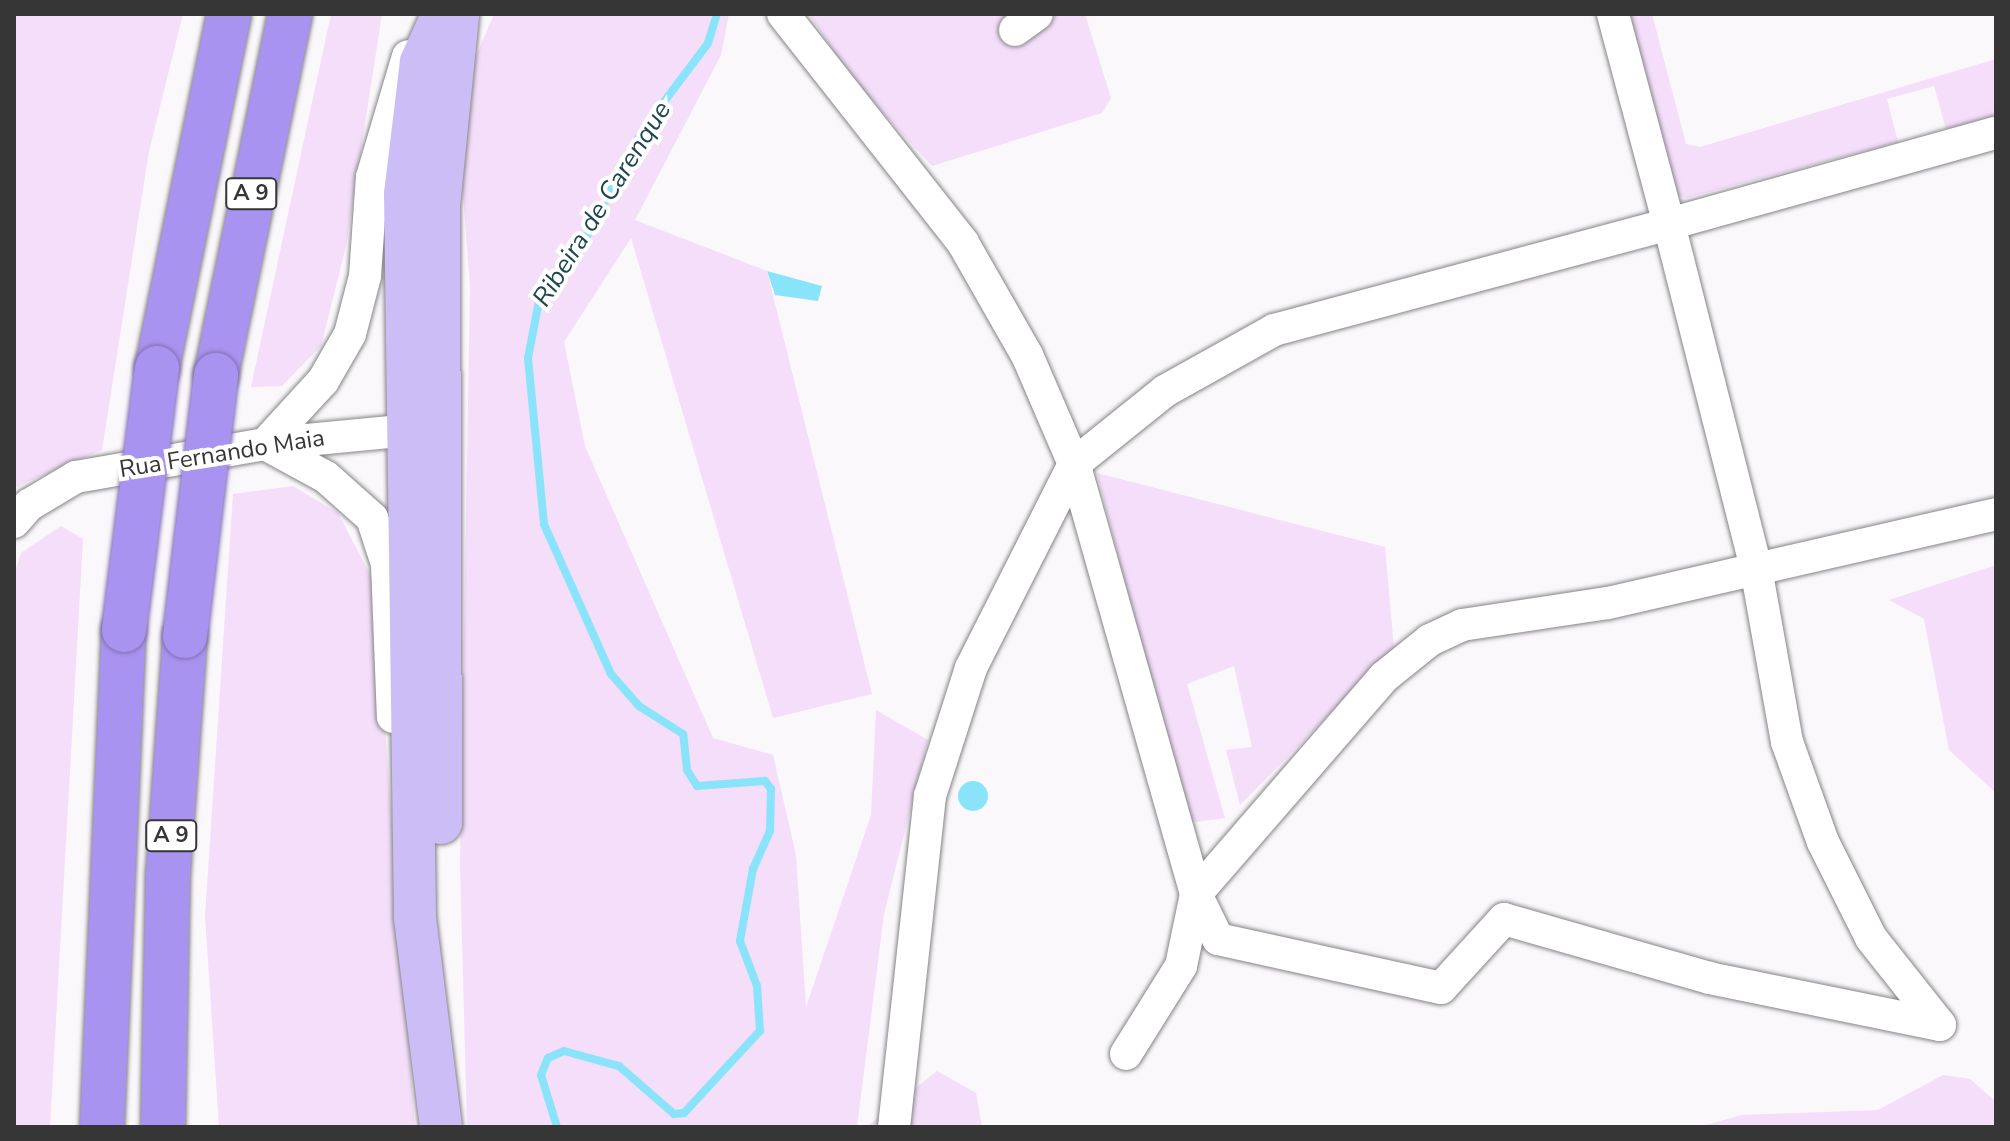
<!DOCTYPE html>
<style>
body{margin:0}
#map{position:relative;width:2010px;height:1141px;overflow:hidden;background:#faf8fb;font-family:"Nunito Sans",sans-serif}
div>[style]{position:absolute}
.green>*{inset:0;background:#f4defa}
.water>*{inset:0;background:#89e4fa}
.round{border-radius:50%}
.stream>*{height:8px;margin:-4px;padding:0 4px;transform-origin:4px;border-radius:4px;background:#89e4fa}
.roads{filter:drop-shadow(0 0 2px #868487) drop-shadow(0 0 2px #868487)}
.minor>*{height:32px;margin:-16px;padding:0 16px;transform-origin:16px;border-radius:16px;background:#fff}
.major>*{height:42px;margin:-21px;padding:0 21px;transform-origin:21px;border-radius:21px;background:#cbbef7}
.highway>*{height:44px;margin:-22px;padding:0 22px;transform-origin:22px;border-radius:22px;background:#a993f1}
.bridges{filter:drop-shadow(0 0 2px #8172b0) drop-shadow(0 0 2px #8172b0)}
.highway-bridge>*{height:44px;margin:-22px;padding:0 22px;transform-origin:22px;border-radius:22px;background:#a993f1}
span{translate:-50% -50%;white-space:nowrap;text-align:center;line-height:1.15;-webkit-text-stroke:8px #fff;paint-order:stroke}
.shield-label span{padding:2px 6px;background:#fff;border:2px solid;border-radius:6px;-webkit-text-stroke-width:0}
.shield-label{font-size:22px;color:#363637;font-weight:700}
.street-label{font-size:24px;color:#363637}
.water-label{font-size:26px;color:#1c4650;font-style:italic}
.frame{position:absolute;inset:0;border:16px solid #363637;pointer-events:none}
</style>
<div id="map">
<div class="green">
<i style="clip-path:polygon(14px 14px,183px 14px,149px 151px,102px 450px,14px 488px)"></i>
<i style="clip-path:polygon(331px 14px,382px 14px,346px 246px,321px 346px,282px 386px,251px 387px)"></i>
<i style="clip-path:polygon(494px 14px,729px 14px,721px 55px,635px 220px,767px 271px,872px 694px,773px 718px,631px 238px,564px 342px,585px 446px,713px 738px,773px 755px,796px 855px,806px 1007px,871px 815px,876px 710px,928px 740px,884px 914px,857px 1127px,467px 1127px,460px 864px,470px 287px,461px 168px,473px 63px)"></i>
<i style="clip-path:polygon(809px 14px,1085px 14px,1111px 98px,1102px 113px,932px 166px,853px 80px)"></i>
<i style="clip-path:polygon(1625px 14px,1652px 14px,1686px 144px,1700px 147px,1996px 59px,1996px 116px,1946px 129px,1934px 86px,1887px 99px,1898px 142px,1687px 198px,1671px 194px)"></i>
<i style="clip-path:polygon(1097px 473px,1385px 547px,1394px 649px,1240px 805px,1226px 750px,1252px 747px,1234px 666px,1187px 684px,1225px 818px,1196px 822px,1185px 815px)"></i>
<i style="clip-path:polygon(293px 486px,338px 513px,374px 582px,415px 1127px,219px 1127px,205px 916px,233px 494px)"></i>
<i style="clip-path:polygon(61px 526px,83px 539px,50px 1127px,14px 1127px,14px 575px,21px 553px)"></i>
<i style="clip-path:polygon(1996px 565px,1996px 793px,1949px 750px,1924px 619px,1889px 600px)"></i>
<i style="clip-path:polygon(937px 1071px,976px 1093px,982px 1127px,866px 1127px)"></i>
<i style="clip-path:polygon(1943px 1075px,1970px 1079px,1996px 1102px,1996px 1127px,1699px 1127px,1742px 1115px,1878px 1110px)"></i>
</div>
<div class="water">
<i style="clip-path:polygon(767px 271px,822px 286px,818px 301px,775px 295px)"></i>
<i class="round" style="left:958px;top:781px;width:30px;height:30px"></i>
</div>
<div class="stream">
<i style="left:557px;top:1127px;width:54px;rotate:-107.1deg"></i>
<i style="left:541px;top:1075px;width:18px;rotate:-68deg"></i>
<i style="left:548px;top:1058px;width:17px;rotate:-24deg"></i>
<i style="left:564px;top:1051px;width:57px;rotate:15.3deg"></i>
<i style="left:619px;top:1066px;width:73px;rotate:41.1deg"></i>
<i style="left:674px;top:1114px;width:10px;rotate:-6deg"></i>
<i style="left:684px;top:1113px;width:112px;rotate:-47.2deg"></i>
<i style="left:760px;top:1031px;width:45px;rotate:-93.8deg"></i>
<i style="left:757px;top:986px;width:48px;rotate:-110.7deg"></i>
<i style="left:740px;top:941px;width:73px;rotate:-79.8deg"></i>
<i style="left:753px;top:869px;width:42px;rotate:-65.9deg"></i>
<i style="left:770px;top:831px;width:42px;rotate:-88.6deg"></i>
<i style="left:771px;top:789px;width:10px;rotate:-127deg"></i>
<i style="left:765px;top:781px;width:68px;rotate:175.8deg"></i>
<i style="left:697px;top:786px;width:19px;rotate:-122deg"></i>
<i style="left:687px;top:770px;width:36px;rotate:-96deg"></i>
<i style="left:683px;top:734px;width:52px;rotate:-147.5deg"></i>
<i style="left:639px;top:706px;width:43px;rotate:-131.2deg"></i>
<i style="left:611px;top:674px;width:164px;rotate:-114.1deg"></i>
<i style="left:544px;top:524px;width:167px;rotate:-95.5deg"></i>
<i style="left:528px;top:358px;width:58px;rotate:-79.1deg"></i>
<i style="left:539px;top:301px;width:64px;rotate:-51.3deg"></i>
<i style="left:579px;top:251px;width:136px;rotate:-62.3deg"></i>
<i style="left:642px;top:131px;width:110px;rotate:-53.1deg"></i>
<i style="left:708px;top:43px;width:30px;rotate:-73deg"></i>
</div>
<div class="roads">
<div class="minor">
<i style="left:783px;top:14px;width:291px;rotate:51.8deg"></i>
<i style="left:963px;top:243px;width:129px;rotate:60.3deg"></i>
<i style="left:1027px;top:355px;width:119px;rotate:66.7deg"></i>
<i style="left:1074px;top:464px;width:229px;rotate:116.8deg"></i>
<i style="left:971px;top:668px;width:134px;rotate:107.8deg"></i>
<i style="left:930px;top:796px;width:333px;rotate:96.2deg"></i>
<i style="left:1613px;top:14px;width:217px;rotate:75.1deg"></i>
<i style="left:1669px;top:224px;width:355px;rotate:75.8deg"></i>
<i style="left:1756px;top:568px;width:177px;rotate:79.9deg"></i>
<i style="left:1787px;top:742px;width:106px;rotate:70.2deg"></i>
<i style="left:1823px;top:842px;width:107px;rotate:63.4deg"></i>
<i style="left:1871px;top:938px;width:111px;rotate:51.6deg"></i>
<i style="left:1940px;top:1025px;width:235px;rotate:-168.5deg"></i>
<i style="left:1710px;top:978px;width:214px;rotate:-164deg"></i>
<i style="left:1504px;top:919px;width:93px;rotate:132.4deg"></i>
<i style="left:1441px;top:988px;width:228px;rotate:-167.6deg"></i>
<i style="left:1218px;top:939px;width:50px;rotate:-116.1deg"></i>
<i style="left:1196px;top:894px;width:447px;rotate:-105.8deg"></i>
<i style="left:1074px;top:464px;width:117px;rotate:-38.7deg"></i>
<i style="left:1165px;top:391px;width:125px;rotate:-29.2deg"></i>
<i style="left:1274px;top:330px;width:409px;rotate:-15deg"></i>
<i style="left:1669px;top:224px;width:339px;rotate:-15.6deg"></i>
<i style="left:1015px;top:30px;width:27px;rotate:-36deg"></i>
<i style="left:265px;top:444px;width:69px;rotate:28.4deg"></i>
<i style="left:326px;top:477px;width:62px;rotate:41.7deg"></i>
<i style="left:372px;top:518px;width:48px;rotate:71.9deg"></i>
<i style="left:387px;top:564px;width:153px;rotate:87.8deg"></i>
<i style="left:265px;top:444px;width:86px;rotate:-47.4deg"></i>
<i style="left:323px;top:381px;width:54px;rotate:-60.1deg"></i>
<i style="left:350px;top:334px;width:60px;rotate:-75.5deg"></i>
<i style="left:365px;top:276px;width:99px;rotate:-86deg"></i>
<i style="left:372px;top:177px;width:126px;rotate:-73.4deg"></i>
<i style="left:14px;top:522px;width:23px;rotate:-49deg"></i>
<i style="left:29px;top:505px;width:55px;rotate:-30.8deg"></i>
<i style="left:76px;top:477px;width:192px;rotate:-9.9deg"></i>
<i style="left:265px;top:444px;width:168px;rotate:-5.5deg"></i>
<i style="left:1126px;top:1054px;width:104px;rotate:-58deg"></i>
<i style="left:1181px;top:966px;width:74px;rotate:-78.2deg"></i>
<i style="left:1196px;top:894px;width:287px;rotate:-49.1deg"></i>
<i style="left:1384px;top:677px;width:59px;rotate:-38.8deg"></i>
<i style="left:1430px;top:640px;width:35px;rotate:-25deg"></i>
<i style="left:1462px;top:625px;width:148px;rotate:-8.6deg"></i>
<i style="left:1608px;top:603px;width:398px;rotate:-12.9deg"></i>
</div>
<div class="major">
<i style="left:441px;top:823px;width:617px;rotate:-90.19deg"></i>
<i style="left:439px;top:206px;width:193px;rotate:-84.3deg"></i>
<i style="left:441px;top:1127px;width:211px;rotate:-97.1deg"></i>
<i style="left:415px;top:918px;width:724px;rotate:-90.79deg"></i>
<i style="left:405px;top:194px;width:133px;rotate:-83.1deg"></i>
<i style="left:421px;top:62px;width:53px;rotate:-65.4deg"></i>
</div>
<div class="highway">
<i style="left:157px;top:368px;width:361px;rotate:-78.5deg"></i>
<i style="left:216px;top:375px;width:369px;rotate:-78.4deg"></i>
<i style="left:102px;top:1127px;width:497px;rotate:-87.5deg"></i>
<i style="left:163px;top:1127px;width:253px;rotate:-88.9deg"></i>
<i style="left:168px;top:874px;width:239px;rotate:-85.9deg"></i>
</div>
</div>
<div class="bridges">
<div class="highway-bridge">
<i style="left:124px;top:630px;width:264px;rotate:-82.8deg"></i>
<i style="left:185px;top:636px;width:263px;rotate:-83.2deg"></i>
</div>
</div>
<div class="shield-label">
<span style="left:251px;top:194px">A 9</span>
<span style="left:171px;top:836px">A 9</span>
</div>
<div class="street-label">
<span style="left:222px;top:454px;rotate:-9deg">Rua Fernando Maia</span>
</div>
<div class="water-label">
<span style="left:602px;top:204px;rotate:-58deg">Ribeira de Carenque</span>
</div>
<div class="frame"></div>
</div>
